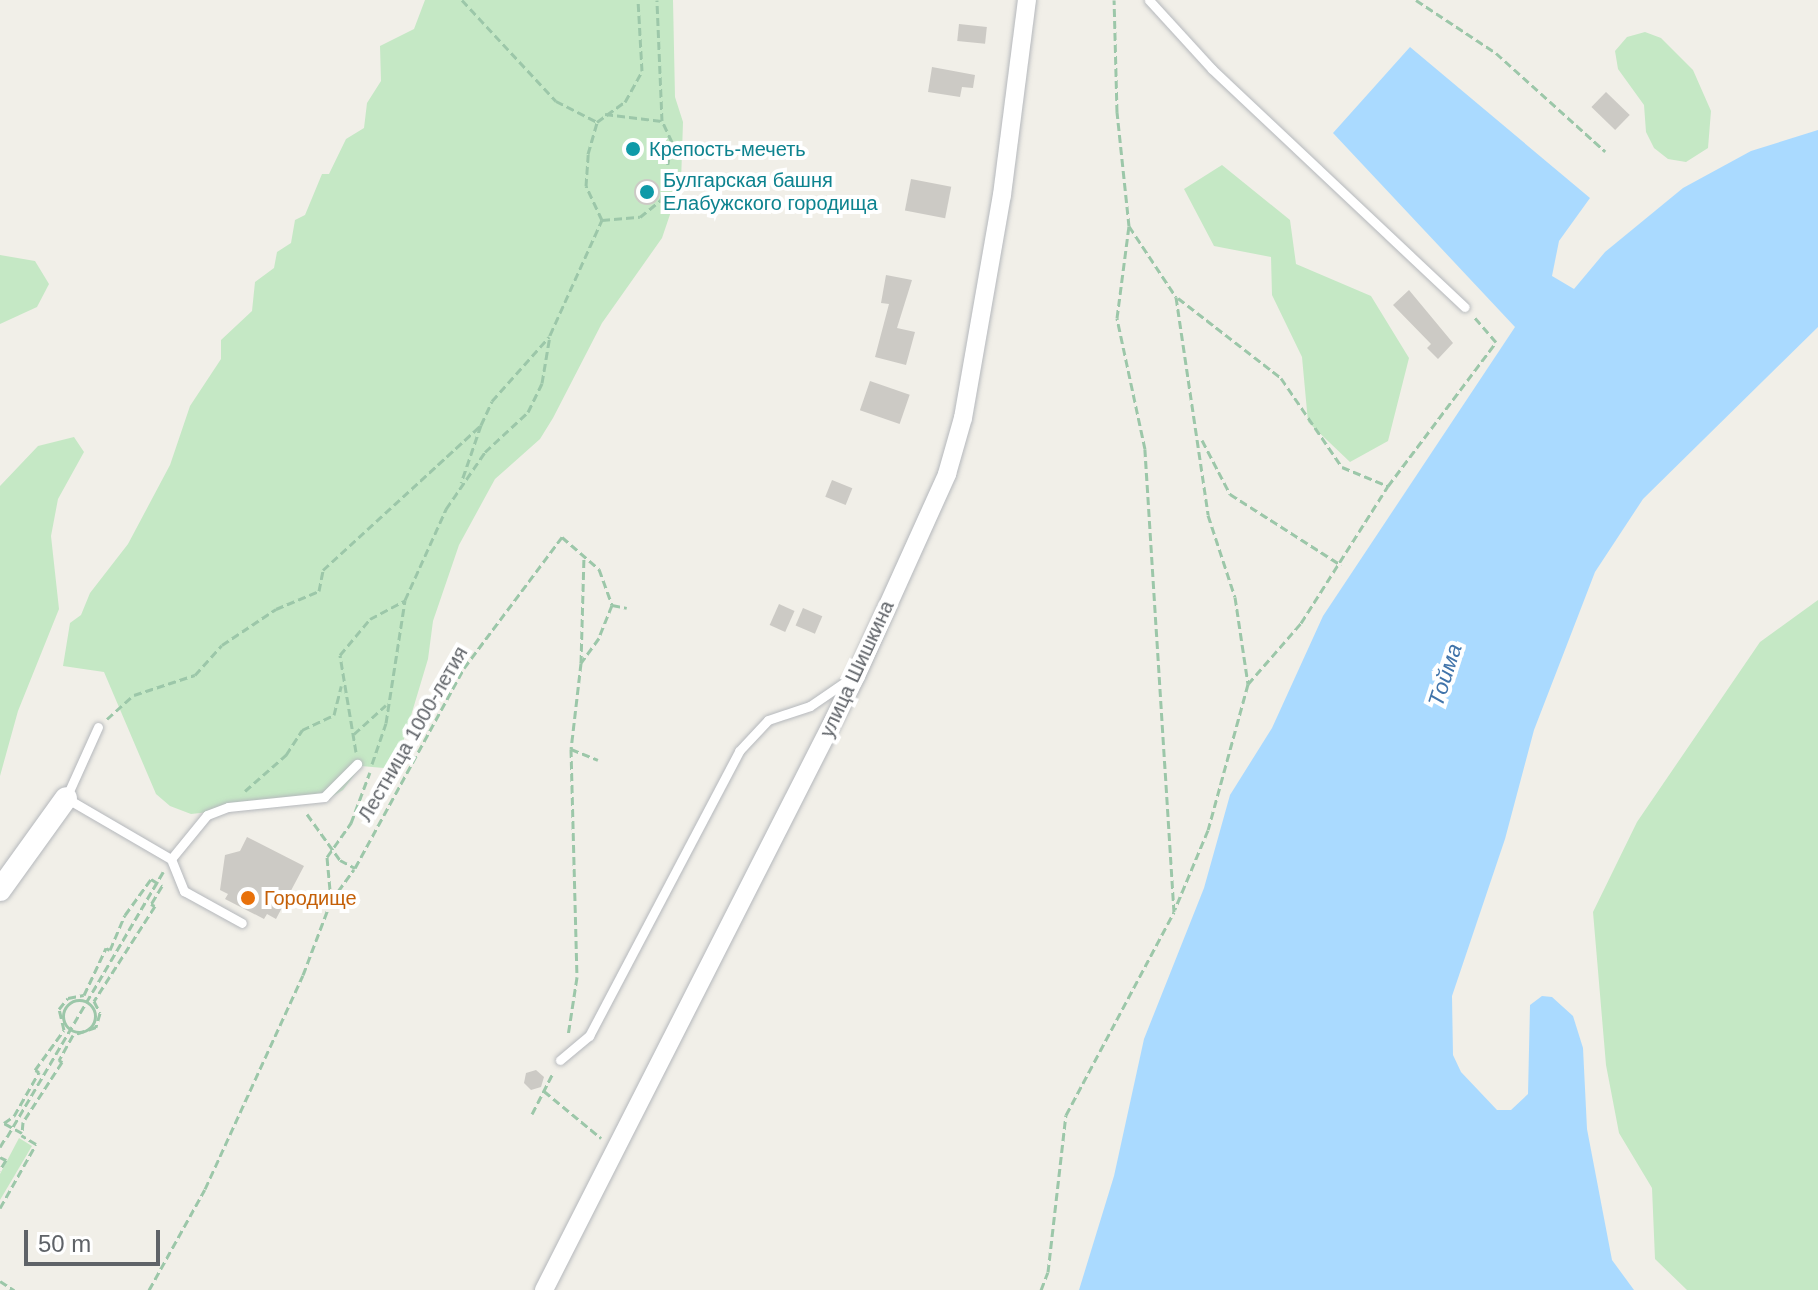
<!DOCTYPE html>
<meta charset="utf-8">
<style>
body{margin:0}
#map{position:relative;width:1818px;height:1290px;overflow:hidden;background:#f1efe8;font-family:Helvetica,sans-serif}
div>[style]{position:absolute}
.green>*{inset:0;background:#c5e8c5}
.water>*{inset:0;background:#aadaff}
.building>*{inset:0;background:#cccac5;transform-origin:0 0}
.round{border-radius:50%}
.path>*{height:3px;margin-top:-1.5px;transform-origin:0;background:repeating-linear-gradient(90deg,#9cc7a9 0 8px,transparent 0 12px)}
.path>.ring{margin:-1.5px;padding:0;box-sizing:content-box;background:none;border:3px solid #9cc7a9;border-radius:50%}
.roads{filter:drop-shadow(0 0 2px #b5b8bc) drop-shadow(0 0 2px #b5b8bc)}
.service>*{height:9px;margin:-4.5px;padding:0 4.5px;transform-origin:4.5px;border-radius:4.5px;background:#fff}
.minor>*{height:18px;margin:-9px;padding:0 9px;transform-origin:9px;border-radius:9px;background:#fff}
.tertiary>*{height:22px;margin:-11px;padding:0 11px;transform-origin:11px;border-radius:11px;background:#fff}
.dots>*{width:22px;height:22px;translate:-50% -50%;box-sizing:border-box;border:4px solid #fff;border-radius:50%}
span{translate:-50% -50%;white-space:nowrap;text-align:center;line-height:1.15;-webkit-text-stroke:8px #fff;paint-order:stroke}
.culture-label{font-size:20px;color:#0d838f}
.left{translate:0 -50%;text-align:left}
.street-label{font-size:20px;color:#5f6368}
.food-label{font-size:20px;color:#c56008}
.water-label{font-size:22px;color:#4174aa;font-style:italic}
.scale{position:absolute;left:24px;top:1230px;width:136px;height:36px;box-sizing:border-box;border:4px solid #5f6368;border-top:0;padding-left:10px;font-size:24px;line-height:28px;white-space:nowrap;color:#5f6368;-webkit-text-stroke:6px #fff;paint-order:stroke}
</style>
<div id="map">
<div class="green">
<i style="clip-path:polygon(425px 0,673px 0,675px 97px,683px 122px,681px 182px,662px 238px,602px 323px,553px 418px,540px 439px,495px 479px,459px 545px,433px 621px,428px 659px,395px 769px,361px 766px,343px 790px,328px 799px,191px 814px,170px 806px,156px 794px,104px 672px,63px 666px,70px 623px,81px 615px,90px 593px,128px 544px,170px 465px,190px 406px,221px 359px,221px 340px,252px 311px,255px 282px,274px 268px,277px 252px,291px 243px,295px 220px,305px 215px,322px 174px,329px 174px,346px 139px,364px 128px,367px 103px,381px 81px,380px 46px,414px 29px)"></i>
<i style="clip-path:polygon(1645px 32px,1661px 38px,1693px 70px,1711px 111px,1708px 148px,1686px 162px,1668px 159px,1654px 148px,1646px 132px,1644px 105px,1618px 69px,1615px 51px,1627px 37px)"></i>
<i style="clip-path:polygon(1222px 165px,1290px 220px,1296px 264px,1371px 296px,1409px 358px,1388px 441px,1350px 462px,1308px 422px,1302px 357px,1272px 295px,1271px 257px,1214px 246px,1184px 189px)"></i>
<i style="clip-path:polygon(0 255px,35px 261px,49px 284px,37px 307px,0 324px)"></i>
<i style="clip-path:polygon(74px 437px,84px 452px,58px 499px,51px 536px,59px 609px,18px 711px,0 776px,0 486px,38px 446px)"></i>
<i style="clip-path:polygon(1818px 600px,1818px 1290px,1687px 1290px,1655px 1259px,1652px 1188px,1619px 1133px,1606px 1065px,1593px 912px,1637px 822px,1760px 642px)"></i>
<i style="clip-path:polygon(19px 1138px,32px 1146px,0 1200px,0 1174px)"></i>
</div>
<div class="water">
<i style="clip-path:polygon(1410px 47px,1590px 198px,1559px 241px,1552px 276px,1574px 289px,1605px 252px,1683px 188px,1751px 151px,1818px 130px,1818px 327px,1643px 499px,1595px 572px,1534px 730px,1505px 839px,1452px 996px,1453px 1055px,1461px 1072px,1497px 1110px,1511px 1110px,1528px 1094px,1530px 1005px,1542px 996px,1552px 997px,1573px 1016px,1583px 1048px,1587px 1129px,1612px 1260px,1634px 1290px,1079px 1290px,1114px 1176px,1144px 1039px,1204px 888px,1230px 795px,1272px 728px,1323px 616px,1515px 327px,1333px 133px)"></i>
</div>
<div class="building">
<i style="left:959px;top:24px;width:28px;height:17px;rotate:6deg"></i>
<i style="clip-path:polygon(932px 67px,975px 75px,973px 88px,962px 87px,960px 97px,928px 92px)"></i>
<i style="left:1606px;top:92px;width:33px;height:21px;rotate:44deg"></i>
<i style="left:911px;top:179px;width:41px;height:32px;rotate:11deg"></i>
<i class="round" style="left:634px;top:179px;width:26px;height:26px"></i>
<i style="clip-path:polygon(886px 275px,912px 280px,897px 328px,915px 332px,906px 365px,875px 357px,889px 304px,881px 303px)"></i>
<i style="clip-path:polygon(1409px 290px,1453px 343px,1438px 359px,1427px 348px,1431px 344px,1393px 305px)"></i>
<i style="left:870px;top:381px;width:42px;height:31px;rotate:19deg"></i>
<i style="left:832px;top:480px;width:22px;height:18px;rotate:22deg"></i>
<i style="left:779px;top:604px;width:17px;height:23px;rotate:24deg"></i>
<i style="left:803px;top:608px;width:21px;height:19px;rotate:23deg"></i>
<i style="clip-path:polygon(247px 837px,304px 866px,276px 919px,267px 914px,264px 919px,225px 899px,228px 894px,220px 890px,225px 855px,240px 851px)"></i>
<i style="clip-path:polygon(536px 1070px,544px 1077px,541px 1087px,531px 1090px,524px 1083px,526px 1073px)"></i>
</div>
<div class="path">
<i style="left:462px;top:0;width:138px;rotate:47.1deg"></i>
<i style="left:556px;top:101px;width:46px;rotate:27.1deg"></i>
<i style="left:1416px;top:0;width:96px;rotate:33.5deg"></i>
<i style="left:1496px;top:53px;width:147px;rotate:42deg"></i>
<i style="left:605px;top:114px;width:57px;rotate:7deg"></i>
<i style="left:662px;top:121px;width:121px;rotate:-92.4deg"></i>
<i style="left:602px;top:220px;width:38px;rotate:-115deg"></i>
<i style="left:586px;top:186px;width:32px;rotate:-86deg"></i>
<i style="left:588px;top:154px;width:33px;rotate:-74deg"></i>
<i style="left:597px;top:122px;width:34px;rotate:-36deg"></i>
<i style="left:625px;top:102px;width:35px;rotate:-61deg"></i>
<i style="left:642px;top:71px;width:71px;rotate:-93.2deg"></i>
<i style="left:602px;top:220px;width:38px;rotate:-5deg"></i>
<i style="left:640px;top:217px;width:27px;rotate:-39deg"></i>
<i style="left:661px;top:200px;width:59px;rotate:-79.3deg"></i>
<i style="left:672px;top:142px;width:23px;rotate:-115deg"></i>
<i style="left:1129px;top:226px;width:85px;rotate:56.5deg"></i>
<i style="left:1176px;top:297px;width:220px;rotate:81.6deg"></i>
<i style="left:1208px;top:515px;width:86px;rotate:71.8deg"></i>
<i style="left:1235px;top:597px;width:88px;rotate:81.5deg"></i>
<i style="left:1248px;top:684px;width:151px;rotate:105.3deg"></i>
<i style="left:1208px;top:830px;width:86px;rotate:112.7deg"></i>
<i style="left:1178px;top:298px;width:130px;rotate:37.8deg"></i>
<i style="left:1281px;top:378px;width:108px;rotate:55.6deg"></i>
<i style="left:1342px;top:467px;width:50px;rotate:22.4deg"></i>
<i style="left:481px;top:425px;width:26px;rotate:-65deg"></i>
<i style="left:492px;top:401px;width:86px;rotate:-48.3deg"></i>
<i style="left:1202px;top:440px;width:61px;rotate:62.6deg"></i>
<i style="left:1230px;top:494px;width:132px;rotate:32.6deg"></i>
<i style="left:612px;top:605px;width:15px;rotate:11deg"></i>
<i style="left:581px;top:663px;width:107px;rotate:-88.4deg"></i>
<i style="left:1248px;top:684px;width:81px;rotate:-49deg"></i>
<i style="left:1301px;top:623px;width:162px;rotate:-57.6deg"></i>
<i style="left:1388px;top:486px;width:180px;rotate:-53.1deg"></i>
<i style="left:1496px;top:342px;width:33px;rotate:-131deg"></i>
<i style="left:107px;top:719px;width:36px;rotate:-42deg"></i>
<i style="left:134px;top:695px;width:64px;rotate:-18.2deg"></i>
<i style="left:195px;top:675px;width:40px;rotate:-48deg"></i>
<i style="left:222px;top:645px;width:65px;rotate:-33.7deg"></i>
<i style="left:276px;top:609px;width:47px;rotate:-22.7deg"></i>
<i style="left:319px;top:591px;width:21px;rotate:-79deg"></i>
<i style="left:323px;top:570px;width:214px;rotate:-42.5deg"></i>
<i style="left:481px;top:425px;width:61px;rotate:109deg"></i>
<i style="left:354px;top:734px;width:43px;rotate:-42.2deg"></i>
<i style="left:571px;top:749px;width:29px;rotate:22deg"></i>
<i style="left:356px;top:752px;width:98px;rotate:-99.4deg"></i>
<i style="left:340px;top:655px;width:47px;rotate:-50.2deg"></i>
<i style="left:370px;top:619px;width:40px;rotate:-28deg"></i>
<i style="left:405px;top:600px;width:100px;rotate:-65.7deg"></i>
<i style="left:446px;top:509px;width:69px;rotate:-55.6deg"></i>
<i style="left:485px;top:452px;width:59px;rotate:-42.9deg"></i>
<i style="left:528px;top:412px;width:32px;rotate:-64deg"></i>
<i style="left:542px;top:383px;width:49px;rotate:-80.5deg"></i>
<i style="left:550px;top:335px;width:126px;rotate:-65.7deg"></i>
<i style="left:372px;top:764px;width:43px;rotate:-71.1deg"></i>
<i style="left:386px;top:723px;width:124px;rotate:-81.2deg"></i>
<i style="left:245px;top:791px;width:55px;rotate:-41.3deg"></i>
<i style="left:286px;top:755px;width:30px;rotate:-57deg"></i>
<i style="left:302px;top:730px;width:35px;rotate:-25deg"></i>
<i style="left:334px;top:715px;width:30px;rotate:-76deg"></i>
<i style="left:307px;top:814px;width:57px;rotate:54.3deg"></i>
<i style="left:340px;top:860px;width:17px;rotate:28deg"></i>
<i style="left:355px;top:868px;width:228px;rotate:-61.4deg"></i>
<i style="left:464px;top:668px;width:164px;rotate:-53.2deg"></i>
<i style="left:562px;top:537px;width:49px;rotate:40.9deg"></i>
<i style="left:599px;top:569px;width:38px;rotate:70deg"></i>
<i style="left:612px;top:605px;width:35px;rotate:112deg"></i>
<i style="left:599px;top:638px;width:31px;rotate:126deg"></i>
<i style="left:581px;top:663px;width:87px;rotate:96.6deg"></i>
<i style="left:571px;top:749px;width:228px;rotate:88.5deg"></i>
<i style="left:577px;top:977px;width:60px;rotate:98.7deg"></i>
<i style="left:151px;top:879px;width:13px;rotate:32deg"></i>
<i style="left:162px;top:886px;width:21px;rotate:121deg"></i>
<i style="left:151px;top:904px;width:4px;rotate:27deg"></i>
<i style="left:155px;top:906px;width:113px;rotate:122.7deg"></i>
<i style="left:94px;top:1001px;width:13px;rotate:63deg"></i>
<i style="left:100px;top:1013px;width:15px;rotate:106deg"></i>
<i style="left:96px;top:1027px;width:24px;rotate:161deg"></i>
<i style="left:73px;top:1035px;width:29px;rotate:119deg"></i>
<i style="left:59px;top:1060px;width:4px;rotate:34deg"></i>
<i style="left:62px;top:1062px;width:72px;rotate:123deg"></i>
<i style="left:23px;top:1122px;width:11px;rotate:95deg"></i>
<i style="left:22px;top:1133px;width:21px;rotate:-151deg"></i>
<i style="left:4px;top:1123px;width:12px;rotate:-35deg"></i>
<i style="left:14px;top:1116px;width:51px;rotate:-60.4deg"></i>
<i style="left:39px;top:1072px;width:4px;rotate:-153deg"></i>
<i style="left:35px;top:1070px;width:49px;rotate:-54.1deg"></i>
<i style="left:64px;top:1030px;width:22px;rotate:-103deg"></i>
<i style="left:59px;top:1009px;width:14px;rotate:-51deg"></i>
<i style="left:68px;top:998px;width:16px;rotate:-11deg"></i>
<i style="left:84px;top:995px;width:52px;rotate:-64.9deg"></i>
<i style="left:106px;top:948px;width:4px;rotate:27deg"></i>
<i style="left:110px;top:950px;width:38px;rotate:-67deg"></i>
<i style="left:125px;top:915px;width:44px;rotate:-54.2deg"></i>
<i style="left:331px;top:901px;width:39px;rotate:-54deg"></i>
<i class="ring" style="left:63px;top:1000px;width:29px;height:29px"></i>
<i style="left:544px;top:1091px;width:74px;rotate:39.5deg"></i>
<i style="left:532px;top:1114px;width:46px;rotate:-62.9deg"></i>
<i style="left:7px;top:1137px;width:308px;rotate:-59.5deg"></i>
<i style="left:0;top:1147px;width:12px;rotate:-59deg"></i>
<i style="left:0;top:1157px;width:7px;rotate:27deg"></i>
<i style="left:6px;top:1160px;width:12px;rotate:121deg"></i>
<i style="left:0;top:1208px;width:73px;rotate:-60.6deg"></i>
<i style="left:36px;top:1144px;width:17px;rotate:-149deg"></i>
<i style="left:0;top:1281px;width:17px;rotate:33deg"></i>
<i style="left:149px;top:1290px;width:115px;rotate:-61deg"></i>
<i style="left:205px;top:1189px;width:235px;rotate:-65.4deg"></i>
<i style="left:303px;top:975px;width:79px;rotate:-69.3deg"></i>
<i style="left:331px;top:901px;width:44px;rotate:-95.2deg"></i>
<i style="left:327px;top:857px;width:42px;rotate:-54.8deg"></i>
<i style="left:351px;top:823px;width:54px;rotate:-69.6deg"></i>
<i style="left:1041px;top:1290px;width:19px;rotate:-69deg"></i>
<i style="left:1048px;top:1272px;width:158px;rotate:-83.5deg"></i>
<i style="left:1066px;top:1115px;width:230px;rotate:-62deg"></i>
<i style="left:1174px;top:912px;width:464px;rotate:-93.6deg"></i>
<i style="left:1145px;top:449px;width:134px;rotate:-102.1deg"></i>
<i style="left:1117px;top:318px;width:93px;rotate:-82.6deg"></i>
<i style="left:1129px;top:226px;width:115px;rotate:-96deg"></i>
<i style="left:1117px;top:112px;width:112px;rotate:-91.5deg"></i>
</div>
<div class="roads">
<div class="service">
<i style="left:1149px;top:0;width:93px;rotate:47.6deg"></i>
<i style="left:1212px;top:69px;width:347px;rotate:43.3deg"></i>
<i style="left:98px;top:727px;width:78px;rotate:114.3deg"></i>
<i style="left:66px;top:798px;width:121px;rotate:30.2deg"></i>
<i style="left:171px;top:859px;width:57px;rotate:-50.7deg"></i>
<i style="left:207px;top:815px;width:22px;rotate:-21deg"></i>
<i style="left:228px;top:807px;width:97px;rotate:-5.9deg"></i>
<i style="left:324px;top:797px;width:47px;rotate:-45deg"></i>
<i style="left:171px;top:859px;width:35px;rotate:68deg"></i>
<i style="left:184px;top:891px;width:66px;rotate:28.9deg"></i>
<i style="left:560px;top:1060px;width:38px;rotate:-40deg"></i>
<i style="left:589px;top:1036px;width:322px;rotate:-62.2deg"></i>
<i style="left:739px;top:751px;width:42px;rotate:-46.9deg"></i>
<i style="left:768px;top:720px;width:44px;rotate:-18.4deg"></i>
<i style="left:810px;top:706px;width:46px;rotate:-34.4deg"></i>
</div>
<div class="minor">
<i style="left:544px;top:1290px;width:689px;rotate:-63.06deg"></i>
<i style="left:856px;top:676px;width:222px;rotate:-65.7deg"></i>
<i style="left:947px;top:474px;width:58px;rotate:-74.1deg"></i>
<i style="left:963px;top:418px;width:226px;rotate:-80.1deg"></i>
<i style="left:1002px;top:195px;width:197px;rotate:-82.7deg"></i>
</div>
<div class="tertiary">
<i style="left:0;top:890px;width:113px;rotate:-54.3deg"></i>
</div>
</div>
<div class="dots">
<i style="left:633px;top:149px;background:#0f9aa8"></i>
<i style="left:647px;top:192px;background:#0f9aa8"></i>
<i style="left:248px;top:898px;background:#e8710a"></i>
</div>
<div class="culture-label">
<span class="left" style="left:649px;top:149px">Крепость-мечеть</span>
<span class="left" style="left:663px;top:192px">Булгарская башня<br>Елабужского городища</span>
</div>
<div class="street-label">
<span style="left:857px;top:669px;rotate:-65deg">улица Шишкина</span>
<span style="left:413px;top:734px;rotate:-60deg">Лестница 1000-летия</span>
</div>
<div class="food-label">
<span class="left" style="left:264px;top:898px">Городище</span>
</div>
<div class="water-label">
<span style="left:1445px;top:675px;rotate:-72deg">Тойма</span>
</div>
<div class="scale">50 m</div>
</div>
